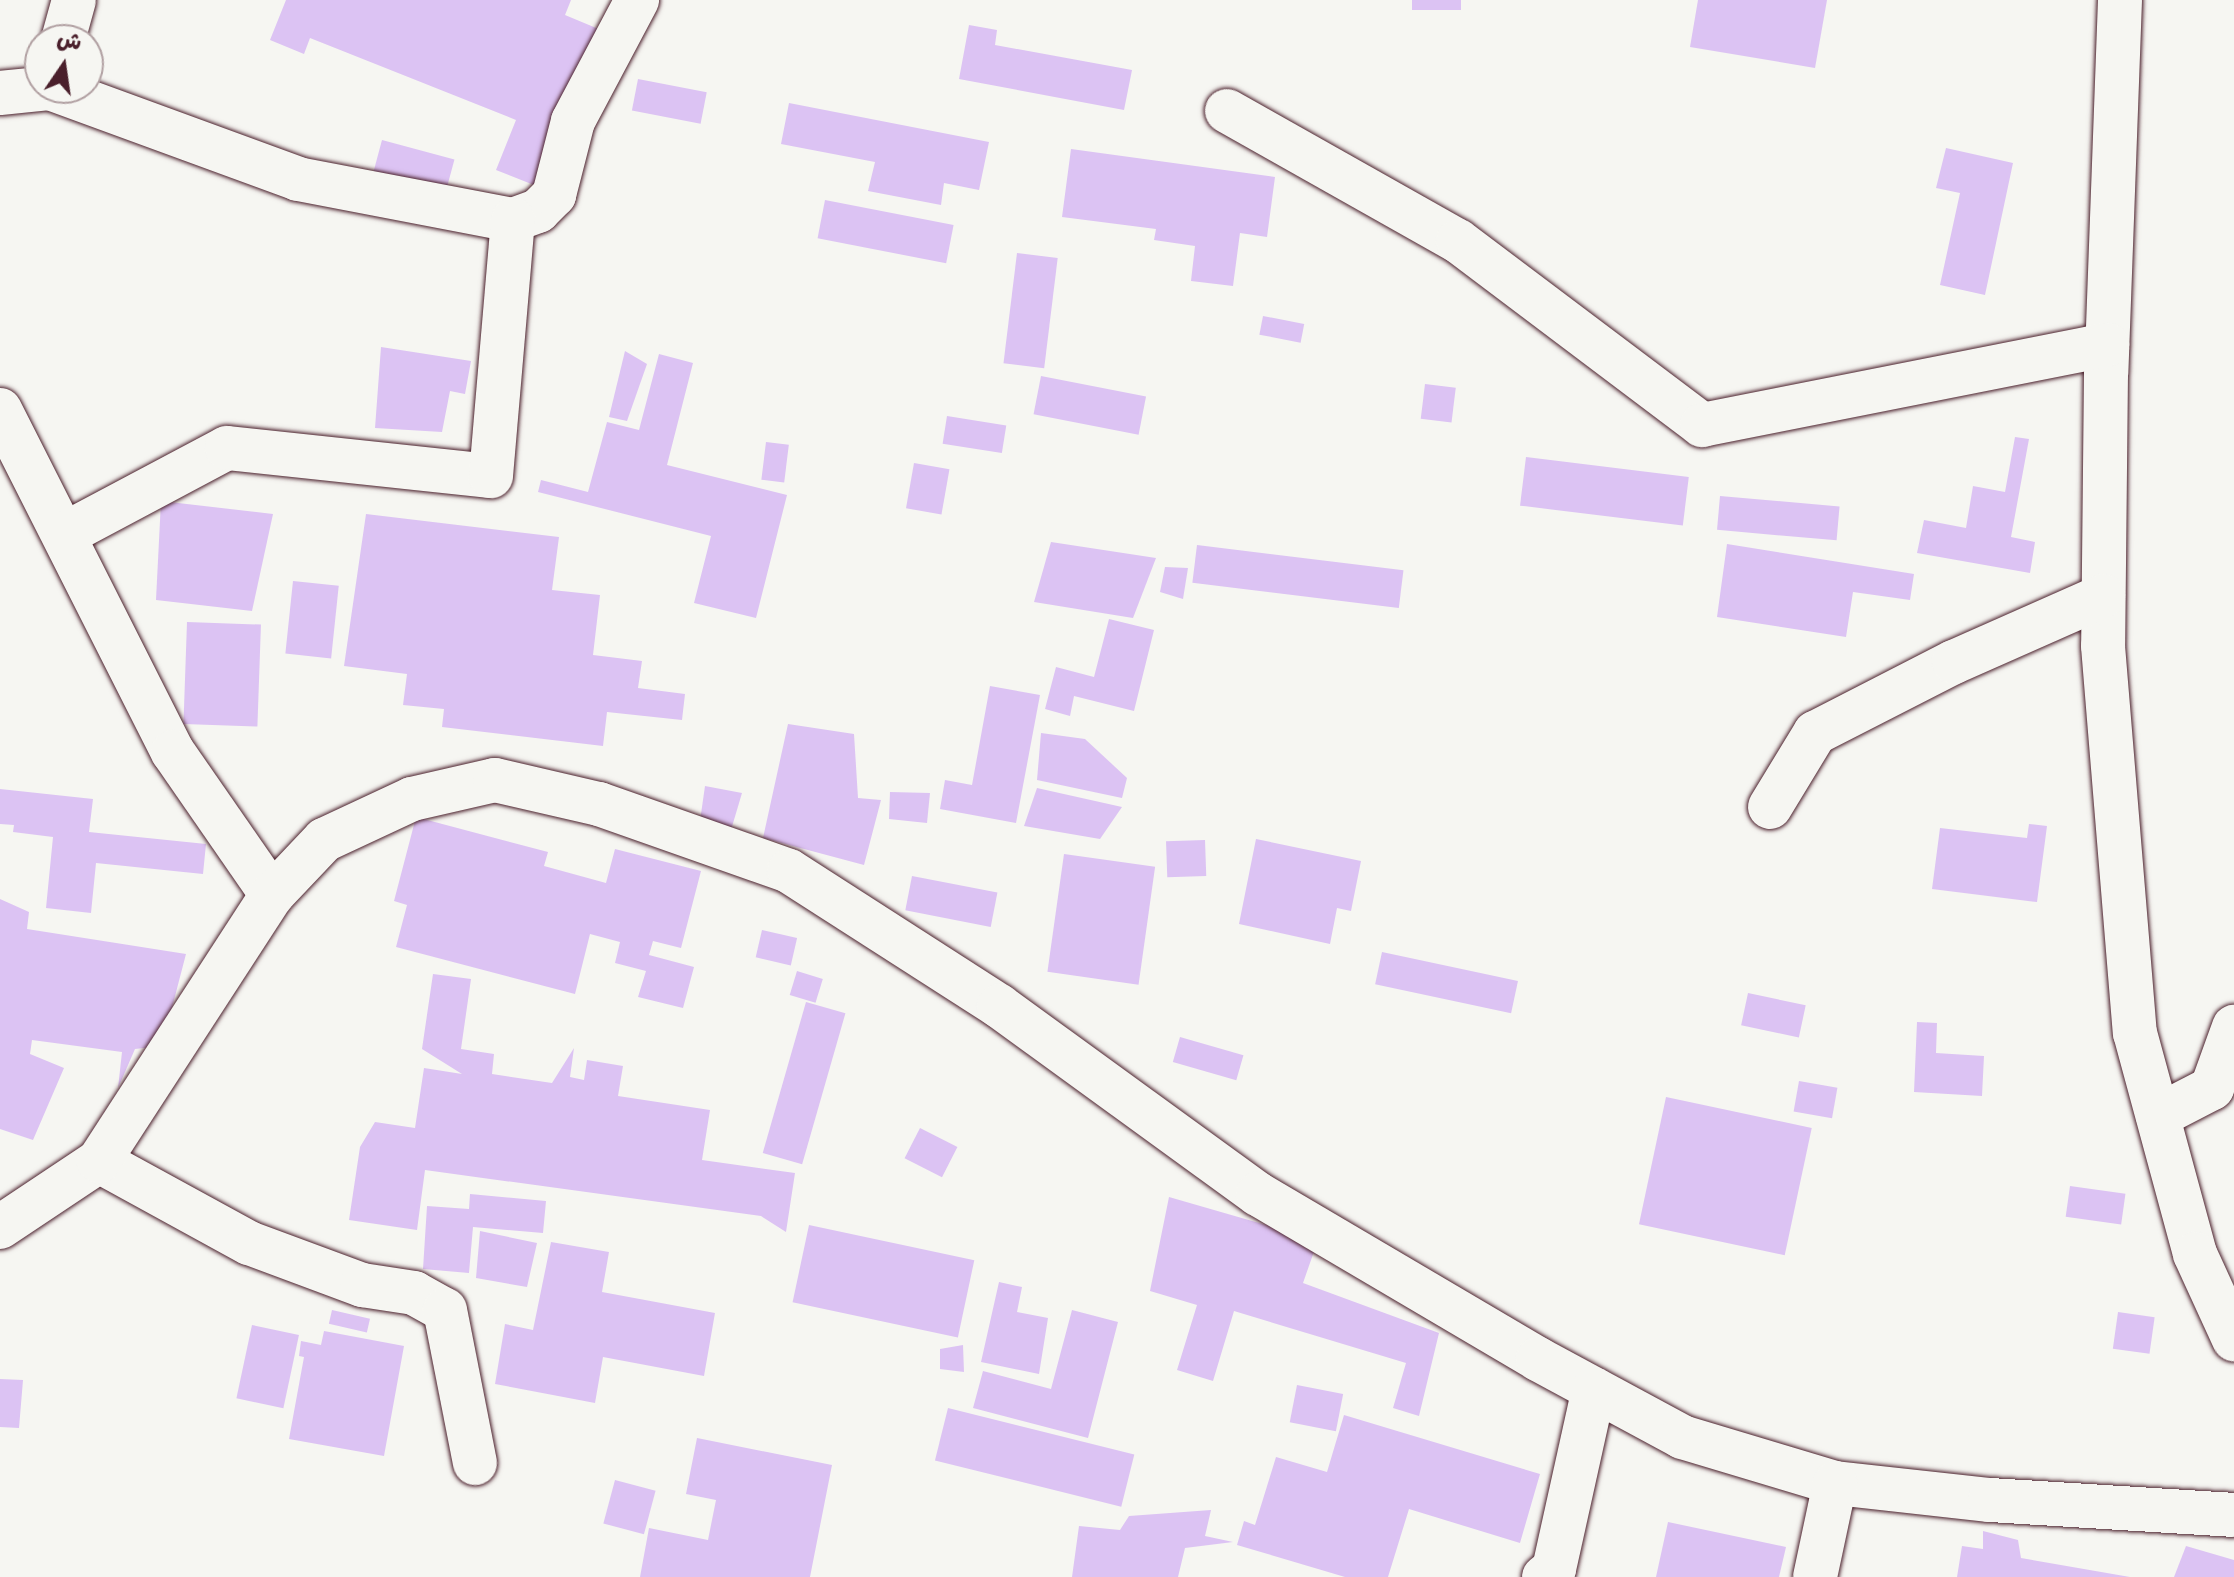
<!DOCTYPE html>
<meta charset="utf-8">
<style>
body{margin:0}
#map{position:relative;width:2234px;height:1577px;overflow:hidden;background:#f6f6f2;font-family:"Indie Flower","Playpen Sans Arabic",sans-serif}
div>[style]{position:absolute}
.building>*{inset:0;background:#dcc3f3;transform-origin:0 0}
.roads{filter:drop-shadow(0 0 2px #4a1f2b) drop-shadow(0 0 2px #4a1f2b)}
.minor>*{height:44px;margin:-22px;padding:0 22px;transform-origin:22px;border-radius:22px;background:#f6f6f2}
span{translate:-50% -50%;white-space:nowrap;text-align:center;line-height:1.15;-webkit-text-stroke:7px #f6f6f2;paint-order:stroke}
.north{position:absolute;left:24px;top:24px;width:80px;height:80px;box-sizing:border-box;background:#f6f6f2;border:2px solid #b1a0a2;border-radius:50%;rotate:13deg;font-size:22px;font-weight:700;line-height:32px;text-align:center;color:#4a1f2b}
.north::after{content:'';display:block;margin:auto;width:28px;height:36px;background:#4a1f2b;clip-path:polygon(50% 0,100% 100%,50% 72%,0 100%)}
</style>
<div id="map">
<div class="building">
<i style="clip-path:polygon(286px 0,571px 0,565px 15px,601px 30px,539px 187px,496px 170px,516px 120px,310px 38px,304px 54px,270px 40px)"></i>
<i style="left:1412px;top:0;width:49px;height:10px"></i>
<i style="clip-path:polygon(1698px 0,1827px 0,1815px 68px,1690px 47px)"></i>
<i style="clip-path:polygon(969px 25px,997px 30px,995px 45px,1132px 70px,1124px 110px,959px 79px)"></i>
<i style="left:638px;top:79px;width:70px;height:32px;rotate:11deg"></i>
<i style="clip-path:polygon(789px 103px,989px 142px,979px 190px,944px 183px,941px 205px,868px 191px,875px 162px,781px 144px)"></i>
<i style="left:382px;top:140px;width:75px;height:39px;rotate:15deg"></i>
<i style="clip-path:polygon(1946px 148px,2013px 163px,1985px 295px,1940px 285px,1960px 193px,1936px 188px)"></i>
<i style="clip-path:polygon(1071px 149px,1275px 177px,1267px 237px,1240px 233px,1233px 286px,1191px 281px,1195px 246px,1154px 240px,1156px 229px,1062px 217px)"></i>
<i style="left:825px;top:200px;width:131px;height:39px;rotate:11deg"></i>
<i style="left:1017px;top:253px;width:41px;height:111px;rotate:7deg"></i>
<i style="left:1263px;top:316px;width:42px;height:19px;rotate:11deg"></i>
<i style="clip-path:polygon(381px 347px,471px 361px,465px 394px,450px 391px,442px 432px,375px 428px)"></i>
<i style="clip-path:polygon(625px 351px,647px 364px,627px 421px,609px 417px)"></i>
<i style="clip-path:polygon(659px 354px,693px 363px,667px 465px,787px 495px,756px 618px,694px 603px,711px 536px,538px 492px,541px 480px,588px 492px,607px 422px,639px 430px)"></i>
<i style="left:1041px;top:376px;width:107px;height:39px;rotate:11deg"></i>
<i style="left:1425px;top:384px;width:31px;height:35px;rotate:7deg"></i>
<i style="left:947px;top:416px;width:60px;height:28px;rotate:9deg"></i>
<i style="clip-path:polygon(2015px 437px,2029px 439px,2011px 537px,2035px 542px,2030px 573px,1917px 553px,1924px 520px,1966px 528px,1973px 486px,2005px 492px)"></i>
<i style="left:766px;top:442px;width:23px;height:38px;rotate:7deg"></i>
<i style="left:1526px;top:457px;width:164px;height:49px;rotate:7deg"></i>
<i style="left:914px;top:463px;width:36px;height:46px;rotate:10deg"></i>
<i style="left:1720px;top:496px;width:120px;height:34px;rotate:5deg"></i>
<i style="clip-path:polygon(161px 501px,273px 514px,252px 611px,156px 600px)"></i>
<i style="clip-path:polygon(366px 514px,559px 537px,552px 590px,600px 595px,593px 655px,642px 661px,638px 688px,685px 694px,682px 720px,607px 712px,603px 746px,442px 727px,444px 709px,403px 705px,407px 674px,344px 666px)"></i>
<i style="clip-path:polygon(1051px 542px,1156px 558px,1133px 618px,1034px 602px)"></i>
<i style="clip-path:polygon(1727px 544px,1914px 574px,1910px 600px,1853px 592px,1846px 637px,1717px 617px)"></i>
<i style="left:1197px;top:545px;width:208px;height:38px;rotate:7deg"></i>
<i style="clip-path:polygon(1165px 567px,1188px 568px,1183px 599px,1160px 592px)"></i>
<i style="left:293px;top:581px;width:46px;height:73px;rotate:6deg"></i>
<i style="clip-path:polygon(1109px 619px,1154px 630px,1134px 711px,1074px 696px,1070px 716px,1045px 709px,1056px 667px,1094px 677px)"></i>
<i style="left:187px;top:622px;width:74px;height:102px;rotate:2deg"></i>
<i style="clip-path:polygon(990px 686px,1040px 695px,1016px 823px,940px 809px,945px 780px,972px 785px)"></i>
<i style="clip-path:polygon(788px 724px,854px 734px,858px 798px,881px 800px,864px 865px,763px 838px)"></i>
<i style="clip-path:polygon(1041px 733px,1085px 739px,1127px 778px,1122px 798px,1037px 780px)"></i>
<i style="clip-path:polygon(705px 786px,742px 793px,731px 830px,700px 821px)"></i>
<i style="clip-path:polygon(1037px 788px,1122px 807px,1100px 839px,1024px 826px)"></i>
<i style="clip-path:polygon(0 789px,93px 799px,89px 832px,206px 844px,203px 874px,96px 863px,91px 913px,46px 908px,53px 837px,13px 832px,14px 825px,0 824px)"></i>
<i style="clip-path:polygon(890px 792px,930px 793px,927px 823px,889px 819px)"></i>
<i style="clip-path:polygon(416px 817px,548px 852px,544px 866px,606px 883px,615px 849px,701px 871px,681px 948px,653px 941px,649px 955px,694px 967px,683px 1008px,638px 997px,646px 971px,615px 963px,620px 942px,590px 934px,575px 994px,396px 947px,407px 905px,394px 901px)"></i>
<i style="clip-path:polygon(2029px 824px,2047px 826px,2037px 902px,1932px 889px,1940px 828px,2027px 838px)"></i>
<i style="clip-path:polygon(1256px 839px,1361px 861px,1351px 911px,1337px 908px,1330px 944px,1239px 924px)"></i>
<i style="left:1205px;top:840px;width:36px;height:39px;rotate:88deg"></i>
<i style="left:1064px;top:854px;width:92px;height:119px;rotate:8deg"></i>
<i style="left:912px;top:876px;width:87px;height:35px;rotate:11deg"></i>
<i style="clip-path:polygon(0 899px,29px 912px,27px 929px,186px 954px,162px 1046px,135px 1049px,118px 1088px,122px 1052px,32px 1040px,30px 1054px,64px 1068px,33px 1140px,0 1129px)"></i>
<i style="left:762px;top:930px;width:36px;height:28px;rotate:13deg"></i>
<i style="left:1382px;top:952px;width:139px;height:33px;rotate:12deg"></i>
<i style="left:797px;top:971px;width:27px;height:25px;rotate:17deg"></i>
<i style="clip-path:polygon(433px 974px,471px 979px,461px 1049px,494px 1054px,492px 1074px,552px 1083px,574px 1048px,570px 1077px,584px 1080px,587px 1060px,623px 1066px,618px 1096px,710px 1110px,702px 1160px,795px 1173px,786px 1232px,761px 1216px,425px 1170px,417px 1230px,349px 1220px,360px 1147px,375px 1122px,415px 1128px,424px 1068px,462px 1074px,422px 1049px)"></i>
<i style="left:1748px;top:993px;width:59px;height:33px;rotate:12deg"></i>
<i style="left:806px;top:1002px;width:41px;height:157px;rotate:16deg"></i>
<i style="clip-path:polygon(1917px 1022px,1937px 1023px,1936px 1053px,1984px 1056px,1982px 1096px,1914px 1092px)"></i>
<i style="left:1180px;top:1037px;width:66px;height:26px;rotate:16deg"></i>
<i style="left:1799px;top:1081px;width:39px;height:31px;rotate:10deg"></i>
<i style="left:1666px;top:1097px;width:149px;height:130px;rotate:12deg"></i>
<i style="left:920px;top:1128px;width:42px;height:34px;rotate:27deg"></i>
<i style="left:2070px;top:1186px;width:56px;height:31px;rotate:8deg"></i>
<i style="clip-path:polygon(470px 1194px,546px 1201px,543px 1233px,473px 1227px,469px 1273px,423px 1269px,427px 1206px,469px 1209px)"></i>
<i style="clip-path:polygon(1169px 1197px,1318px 1240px,1303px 1283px,1439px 1333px,1419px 1416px,1393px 1408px,1406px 1363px,1234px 1311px,1213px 1381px,1177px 1370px,1197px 1305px,1150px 1291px)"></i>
<i style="left:809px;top:1225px;width:169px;height:79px;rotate:12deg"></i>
<i style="clip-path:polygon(480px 1231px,537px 1243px,527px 1287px,476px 1278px)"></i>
<i style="clip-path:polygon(551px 1242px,609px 1252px,602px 1292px,715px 1313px,704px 1376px,603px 1357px,595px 1403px,495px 1384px,505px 1324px,533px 1330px)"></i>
<i style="clip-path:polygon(999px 1282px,1022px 1287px,1017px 1312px,1048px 1318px,1039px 1374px,981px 1362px)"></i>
<i style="left:332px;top:1310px;width:39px;height:14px;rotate:13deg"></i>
<i style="clip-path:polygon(1072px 1310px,1118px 1322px,1088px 1438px,973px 1408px,983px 1371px,1051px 1389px)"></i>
<i style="left:2118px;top:1312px;width:37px;height:37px;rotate:8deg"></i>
<i style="left:252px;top:1325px;width:48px;height:75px;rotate:12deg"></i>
<i style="clip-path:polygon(324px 1331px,404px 1346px,384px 1456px,289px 1439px,304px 1357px,299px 1356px,301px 1341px,321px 1345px)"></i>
<i style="clip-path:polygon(963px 1345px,964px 1372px,940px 1369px,940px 1349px)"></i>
<i style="clip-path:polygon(0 1379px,23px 1380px,19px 1428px,0 1427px)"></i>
<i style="left:1297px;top:1385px;width:47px;height:38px;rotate:11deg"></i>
<i style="left:948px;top:1408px;width:192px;height:54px;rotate:14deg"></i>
<i style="clip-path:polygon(1344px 1415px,1540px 1474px,1520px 1543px,1409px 1509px,1388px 1577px,1345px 1577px,1237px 1545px,1244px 1521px,1255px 1525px,1276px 1457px,1327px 1472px)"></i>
<i style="clip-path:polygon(697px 1438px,832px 1465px,810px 1577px,640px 1577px,649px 1528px,708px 1540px,716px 1500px,686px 1494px)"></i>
<i style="left:615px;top:1480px;width:42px;height:45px;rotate:15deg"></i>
<i style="clip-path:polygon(1211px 1510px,1205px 1536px,1233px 1542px,1185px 1548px,1178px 1577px,1072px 1577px,1079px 1526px,1120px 1530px,1129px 1516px)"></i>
<i style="clip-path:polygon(1668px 1522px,1786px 1547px,1779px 1577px,1656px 1577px)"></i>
<i style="clip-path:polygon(1983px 1531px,2018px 1540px,2021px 1558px,2130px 1577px,1957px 1577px,1962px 1546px,1983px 1549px)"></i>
<i style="clip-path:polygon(2186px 1546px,2234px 1560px,2234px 1577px,2174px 1577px)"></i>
</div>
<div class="roads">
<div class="minor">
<i style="left:2120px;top:0;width:373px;rotate:92.1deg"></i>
<i style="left:2106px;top:373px;width:273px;rotate:90.6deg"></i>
<i style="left:2103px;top:646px;width:388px;rotate:85.3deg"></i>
<i style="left:2135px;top:1033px;width:229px;rotate:74.8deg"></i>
<i style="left:2195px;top:1254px;width:94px;rotate:65.4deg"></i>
<i style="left:63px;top:40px;width:41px;rotate:-74.6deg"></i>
<i style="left:50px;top:88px;width:264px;rotate:20.1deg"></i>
<i style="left:298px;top:179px;width:219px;rotate:10.8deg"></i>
<i style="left:513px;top:220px;width:27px;rotate:-20deg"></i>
<i style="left:538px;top:211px;width:23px;rotate:-45deg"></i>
<i style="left:554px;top:195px;width:76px;rotate:-75.6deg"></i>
<i style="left:573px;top:121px;width:137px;rotate:-62.1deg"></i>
<i style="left:0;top:93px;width:49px;rotate:-5.8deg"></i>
<i style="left:1227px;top:111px;width:265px;rotate:29.4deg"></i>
<i style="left:1458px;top:241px;width:306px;rotate:37deg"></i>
<i style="left:1702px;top:425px;width:413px;rotate:-11.2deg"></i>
<i style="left:0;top:410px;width:383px;rotate:63.2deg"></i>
<i style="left:173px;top:752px;width:174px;rotate:55.3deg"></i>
<i style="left:65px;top:534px;width:183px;rotate:-28deg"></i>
<i style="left:227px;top:448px;width:265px;rotate:6.1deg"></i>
<i style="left:491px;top:476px;width:257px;rotate:-85.1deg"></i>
<i style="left:1770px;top:807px;width:87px;rotate:-58.7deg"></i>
<i style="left:1815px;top:733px;width:156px;rotate:-27.1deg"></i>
<i style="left:1954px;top:662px;width:163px;rotate:-23.9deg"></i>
<i style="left:2158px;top:1116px;width:61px;rotate:-27.4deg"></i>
<i style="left:2212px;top:1088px;width:65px;rotate:-70.2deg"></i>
<i style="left:99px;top:1161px;width:171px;rotate:28.7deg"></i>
<i style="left:249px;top:1243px;width:121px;rotate:20.4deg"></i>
<i style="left:362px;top:1285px;width:53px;rotate:8.7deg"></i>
<i style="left:414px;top:1293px;width:35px;rotate:29deg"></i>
<i style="left:445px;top:1310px;width:156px;rotate:78.9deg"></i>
<i style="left:0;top:1227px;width:119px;rotate:-33.7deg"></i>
<i style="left:99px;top:1161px;width:317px;rotate:-57deg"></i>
<i style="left:272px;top:895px;width:76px;rotate:-46.6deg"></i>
<i style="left:324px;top:840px;width:97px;rotate:-25deg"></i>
<i style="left:412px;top:799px;width:85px;rotate:-12.9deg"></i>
<i style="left:495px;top:780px;width:107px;rotate:13deg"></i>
<i style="left:599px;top:804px;width:201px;rotate:19.4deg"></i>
<i style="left:789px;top:871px;width:250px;rotate:32.7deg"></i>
<i style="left:999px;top:1006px;width:320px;rotate:36deg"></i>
<i style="left:1258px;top:1194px;width:325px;rotate:30.5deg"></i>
<i style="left:1538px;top:1359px;width:164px;rotate:28.4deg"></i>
<i style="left:1682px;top:1437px;width:160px;rotate:16.7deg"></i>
<i style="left:1835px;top:1483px;width:156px;rotate:6.3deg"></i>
<i style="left:1990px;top:1500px;width:244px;rotate:3.5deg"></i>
<i style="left:1544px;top:1577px;width:13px;rotate:-39deg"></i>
<i style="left:1554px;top:1569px;width:184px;rotate:-77.5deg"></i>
<i style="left:1815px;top:1577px;width:96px;rotate:-78deg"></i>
</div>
</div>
<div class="north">ش</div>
</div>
